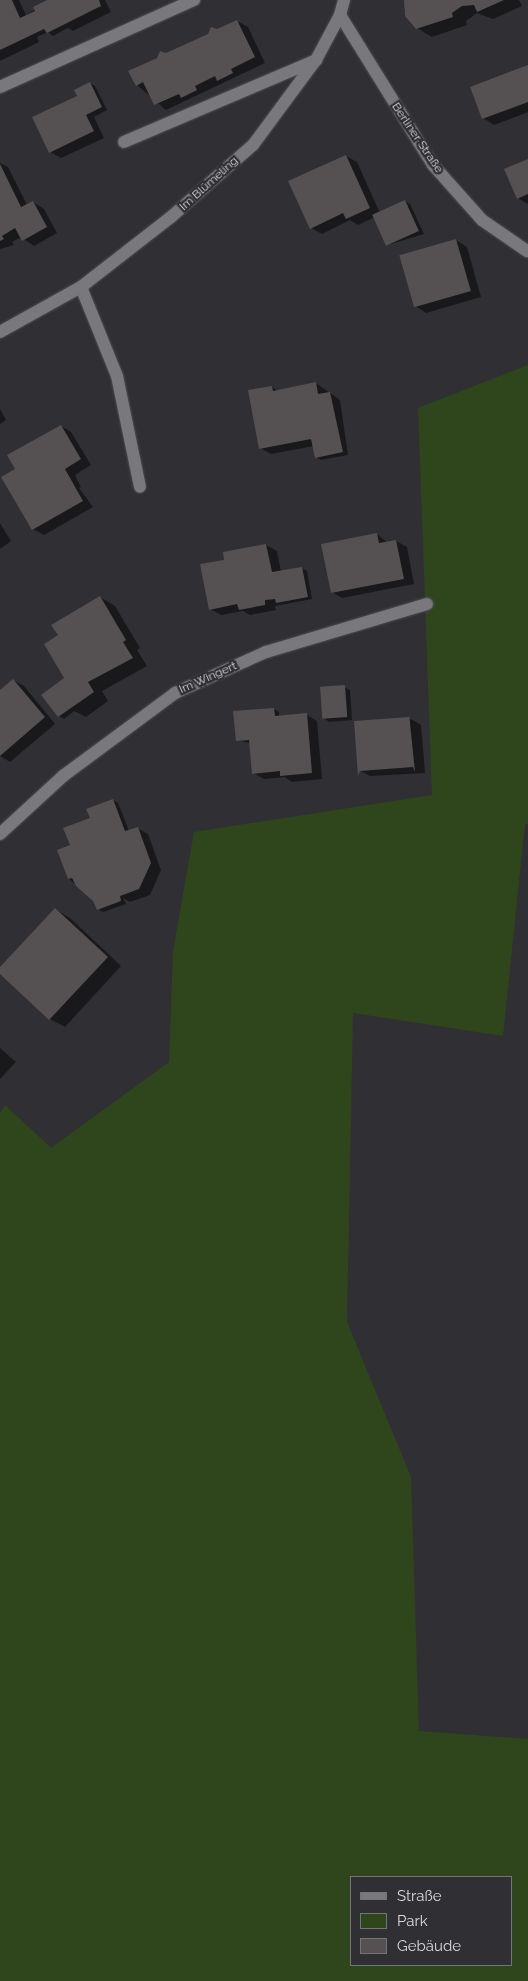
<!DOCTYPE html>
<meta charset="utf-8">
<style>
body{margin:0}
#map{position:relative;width:528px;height:1981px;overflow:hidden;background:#302f33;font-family:Raleway,sans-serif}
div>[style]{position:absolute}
.green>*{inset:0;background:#2f461d}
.shadow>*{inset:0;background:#0007}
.building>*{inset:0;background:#555152;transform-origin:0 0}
.roads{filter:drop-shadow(0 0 1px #4e4d51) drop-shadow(0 0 1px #4e4d51)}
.minor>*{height:12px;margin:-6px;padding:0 6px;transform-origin:6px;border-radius:6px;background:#79787d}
span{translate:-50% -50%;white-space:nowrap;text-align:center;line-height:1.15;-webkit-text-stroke:4.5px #302f33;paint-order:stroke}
.street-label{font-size:12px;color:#d9d9db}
.legend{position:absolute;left:350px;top:1876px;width:162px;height:90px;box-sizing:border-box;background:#302f33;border:1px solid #747376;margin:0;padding:6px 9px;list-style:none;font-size:15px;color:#d9d9db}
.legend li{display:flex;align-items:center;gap:10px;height:25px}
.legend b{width:25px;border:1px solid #747376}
</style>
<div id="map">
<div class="green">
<i style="clip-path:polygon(evenodd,528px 365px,528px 824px,525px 824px,503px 1036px,353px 1013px,347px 1322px,411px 1477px,419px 1731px,528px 1739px,528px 1981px,0 1981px,0 1113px,5px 1105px,51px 1148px,169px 1062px,173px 951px,194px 832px,432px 795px,418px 408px,528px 365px,352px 1877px,512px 1877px,512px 1965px,352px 1965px,352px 1877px)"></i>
</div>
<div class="shadow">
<i style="clip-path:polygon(0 0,19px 0,26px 15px,51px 0,105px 0,111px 12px,73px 31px,68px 28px,53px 36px,48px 32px,37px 37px,39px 42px,0 61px)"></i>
<i style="clip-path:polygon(405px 0,519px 0,522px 6px,493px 19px,477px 13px,466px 21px,467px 25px,432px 37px,417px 28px,406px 15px,404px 10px,408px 8px)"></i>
<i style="clip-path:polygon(237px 21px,248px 27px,265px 63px,166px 110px,137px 85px,166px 55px)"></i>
<i style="clip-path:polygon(528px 67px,528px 112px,494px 125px,483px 118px)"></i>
<i style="clip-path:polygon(90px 83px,95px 86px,107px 110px,94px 117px,104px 138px,61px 158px,50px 152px,76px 97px)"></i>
<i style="clip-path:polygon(346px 156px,357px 162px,380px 213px,405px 201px,410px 204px,424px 234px,391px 244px,386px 241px,375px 217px,358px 225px,350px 220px,322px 234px,311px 228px)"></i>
<i style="clip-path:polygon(528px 160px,528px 204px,518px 198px)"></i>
<i style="clip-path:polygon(0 163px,8px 167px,27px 205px,33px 202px,44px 209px,57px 233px,34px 246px,21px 237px,12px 242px,14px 245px,0 249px)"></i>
<i style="clip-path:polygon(456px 240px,467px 247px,481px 297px,426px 313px,415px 306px)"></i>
<i style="clip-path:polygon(316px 383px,340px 400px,348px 455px,321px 460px,316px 457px,314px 446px,271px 454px,260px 448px,272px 387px,278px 391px)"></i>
<i style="clip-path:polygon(0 409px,6px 420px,0 424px)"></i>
<i style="clip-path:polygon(61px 426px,71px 432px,91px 465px,75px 475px,81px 487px,79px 488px,93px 507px,44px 535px,33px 529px,15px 471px)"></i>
<i style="clip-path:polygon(0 523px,11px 541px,0 549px)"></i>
<i style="clip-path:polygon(377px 534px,388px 543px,396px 541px,407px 547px,414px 584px,342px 598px,332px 592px)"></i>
<i style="clip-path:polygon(266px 545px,277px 551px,281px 572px,302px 568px,307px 571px,312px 599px,275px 606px,276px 610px,250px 615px,243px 611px,221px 615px,210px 609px,226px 561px,225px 553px)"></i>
<i style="clip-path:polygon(100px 597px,115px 606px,140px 648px,137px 650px,147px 666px,102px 691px,108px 701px,86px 717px,74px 711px,64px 719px,59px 716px,66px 678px,60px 635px)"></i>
<i style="clip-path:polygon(13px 680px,24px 686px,55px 724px,10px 762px,0 756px,0 691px)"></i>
<i style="clip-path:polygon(344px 687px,350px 690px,352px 720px,329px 722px,324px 718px)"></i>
<i style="clip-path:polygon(274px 709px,279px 712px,279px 717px,307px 715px,317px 721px,322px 779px,292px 782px,285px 777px,264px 779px,253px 773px,250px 743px,237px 740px)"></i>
<i style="clip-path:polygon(411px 719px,421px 725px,425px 773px,370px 776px,359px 770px,355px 722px)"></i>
<i style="clip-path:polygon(113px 800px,118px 803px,129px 831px,137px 828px,148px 834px,161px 870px,150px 895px,130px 902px,123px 898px,126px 904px,103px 912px,98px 909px,94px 900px,69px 879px,72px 845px,92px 819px)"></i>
<i style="clip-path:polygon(55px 909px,70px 918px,121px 966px,65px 1027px,50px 1019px,0 973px,0 969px)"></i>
<i style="clip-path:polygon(0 1048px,16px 1062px,0 1079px)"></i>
</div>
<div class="building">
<i style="clip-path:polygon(0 0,12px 0,20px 18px,35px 11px,33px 7px,47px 0,99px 0,101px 6px,47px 33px,44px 29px,0 50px)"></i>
<i style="clip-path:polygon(404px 0,504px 0,477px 12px,474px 5px,462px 6px,452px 13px,453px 17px,416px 29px,405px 16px)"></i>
<i style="clip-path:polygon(237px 20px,255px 57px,231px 69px,233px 73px,217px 81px,215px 76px,195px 86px,197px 90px,181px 98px,179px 94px,154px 105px,143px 82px,136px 86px,128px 71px,157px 58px,160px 51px,166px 53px,208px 34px,211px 27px,217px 29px)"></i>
<i style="clip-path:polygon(528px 65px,528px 102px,482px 119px,470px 87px)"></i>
<i style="clip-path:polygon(90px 82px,102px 107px,86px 115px,94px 131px,49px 153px,32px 117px,77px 96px,74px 90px)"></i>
<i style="clip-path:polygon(346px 155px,370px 208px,346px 219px,343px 213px,310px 229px,288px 181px)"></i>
<i style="clip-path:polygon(528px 159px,528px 194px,517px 199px,504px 169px)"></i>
<i style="clip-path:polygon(0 164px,21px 207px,33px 201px,47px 227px,22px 241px,15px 228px,2px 236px,4px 239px,0 241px)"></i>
<i style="left:405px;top:200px;width:34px;height:36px;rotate:66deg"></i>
<i style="left:456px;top:239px;width:54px;height:59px;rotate:74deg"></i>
<i style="clip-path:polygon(316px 382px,318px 394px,330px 392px,343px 452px,315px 458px,311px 439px,259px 449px,248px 390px,272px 386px,273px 391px)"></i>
<i style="clip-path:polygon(61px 425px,81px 459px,65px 469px,83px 501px,32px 530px,1px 477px,15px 469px,7px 455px)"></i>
<i style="clip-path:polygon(377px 533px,379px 543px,396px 540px,404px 579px,331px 593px,321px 544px)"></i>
<i style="clip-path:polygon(266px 544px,272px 572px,302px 567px,308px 597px,276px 603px,275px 599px,265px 600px,265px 605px,239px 610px,237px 604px,209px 610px,200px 564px,224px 560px,223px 552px)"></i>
<i style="clip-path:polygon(100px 596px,126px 640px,123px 642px,133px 658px,88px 682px,94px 692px,58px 717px,41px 695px,64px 678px,44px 644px,58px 635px,51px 625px)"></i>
<i style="clip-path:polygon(13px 679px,45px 717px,0 756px,0 690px)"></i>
<i style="left:345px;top:685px;width:32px;height:25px;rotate:86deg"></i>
<i style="clip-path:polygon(274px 708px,275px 716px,307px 713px,312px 773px,280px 776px,280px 771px,252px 774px,249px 740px,236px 741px,233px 711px)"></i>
<i style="clip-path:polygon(409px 713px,415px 772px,413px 767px,360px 771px,358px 776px,354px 721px,409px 717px)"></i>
<i style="clip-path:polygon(113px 799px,125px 831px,138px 827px,151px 863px,139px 889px,120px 896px,121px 901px,97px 910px,93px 901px,76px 886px,72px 878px,68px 879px,57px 850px,70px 845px,63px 828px,90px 818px,86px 809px)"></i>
<i style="clip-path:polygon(55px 908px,108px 957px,49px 1020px,0 974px,0 967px)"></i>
</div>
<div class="roads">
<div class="minor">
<i style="left:340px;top:15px;width:176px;rotate:58.2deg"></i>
<i style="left:433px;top:165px;width:74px;rotate:48.3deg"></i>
<i style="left:482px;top:220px;width:55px;rotate:34.6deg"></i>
<i style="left:0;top:87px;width:213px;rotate:-24.2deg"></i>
<i style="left:124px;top:142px;width:209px;rotate:-23.1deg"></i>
<i style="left:81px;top:287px;width:96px;rotate:68deg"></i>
<i style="left:117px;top:376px;width:113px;rotate:78.3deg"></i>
<i style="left:0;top:332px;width:93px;rotate:-29.1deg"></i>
<i style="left:81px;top:287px;width:114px;rotate:-37.9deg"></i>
<i style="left:171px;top:217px;width:109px;rotate:-41.3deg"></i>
<i style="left:253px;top:145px;width:106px;rotate:-53.5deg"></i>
<i style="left:316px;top:60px;width:51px;rotate:-61.9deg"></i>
<i style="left:340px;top:15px;width:16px;rotate:-75deg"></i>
<i style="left:0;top:834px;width:86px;rotate:-42.6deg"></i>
<i style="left:63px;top:776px;width:139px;rotate:-36.5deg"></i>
<i style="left:175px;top:693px;width:100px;rotate:-24.3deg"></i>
<i style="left:266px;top:652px;width:168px;rotate:-16.6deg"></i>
</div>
</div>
<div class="street-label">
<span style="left:417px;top:138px;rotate:56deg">Berliner Straße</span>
<span style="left:209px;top:184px;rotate:-42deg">Im Blümeling</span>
<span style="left:208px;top:678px;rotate:-24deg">Im Wingert</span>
</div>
<ul class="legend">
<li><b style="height:6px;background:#79787d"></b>Straße</li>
<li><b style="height:14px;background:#2f461d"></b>Park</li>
<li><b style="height:14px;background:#555152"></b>Gebäude</li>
</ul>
</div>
